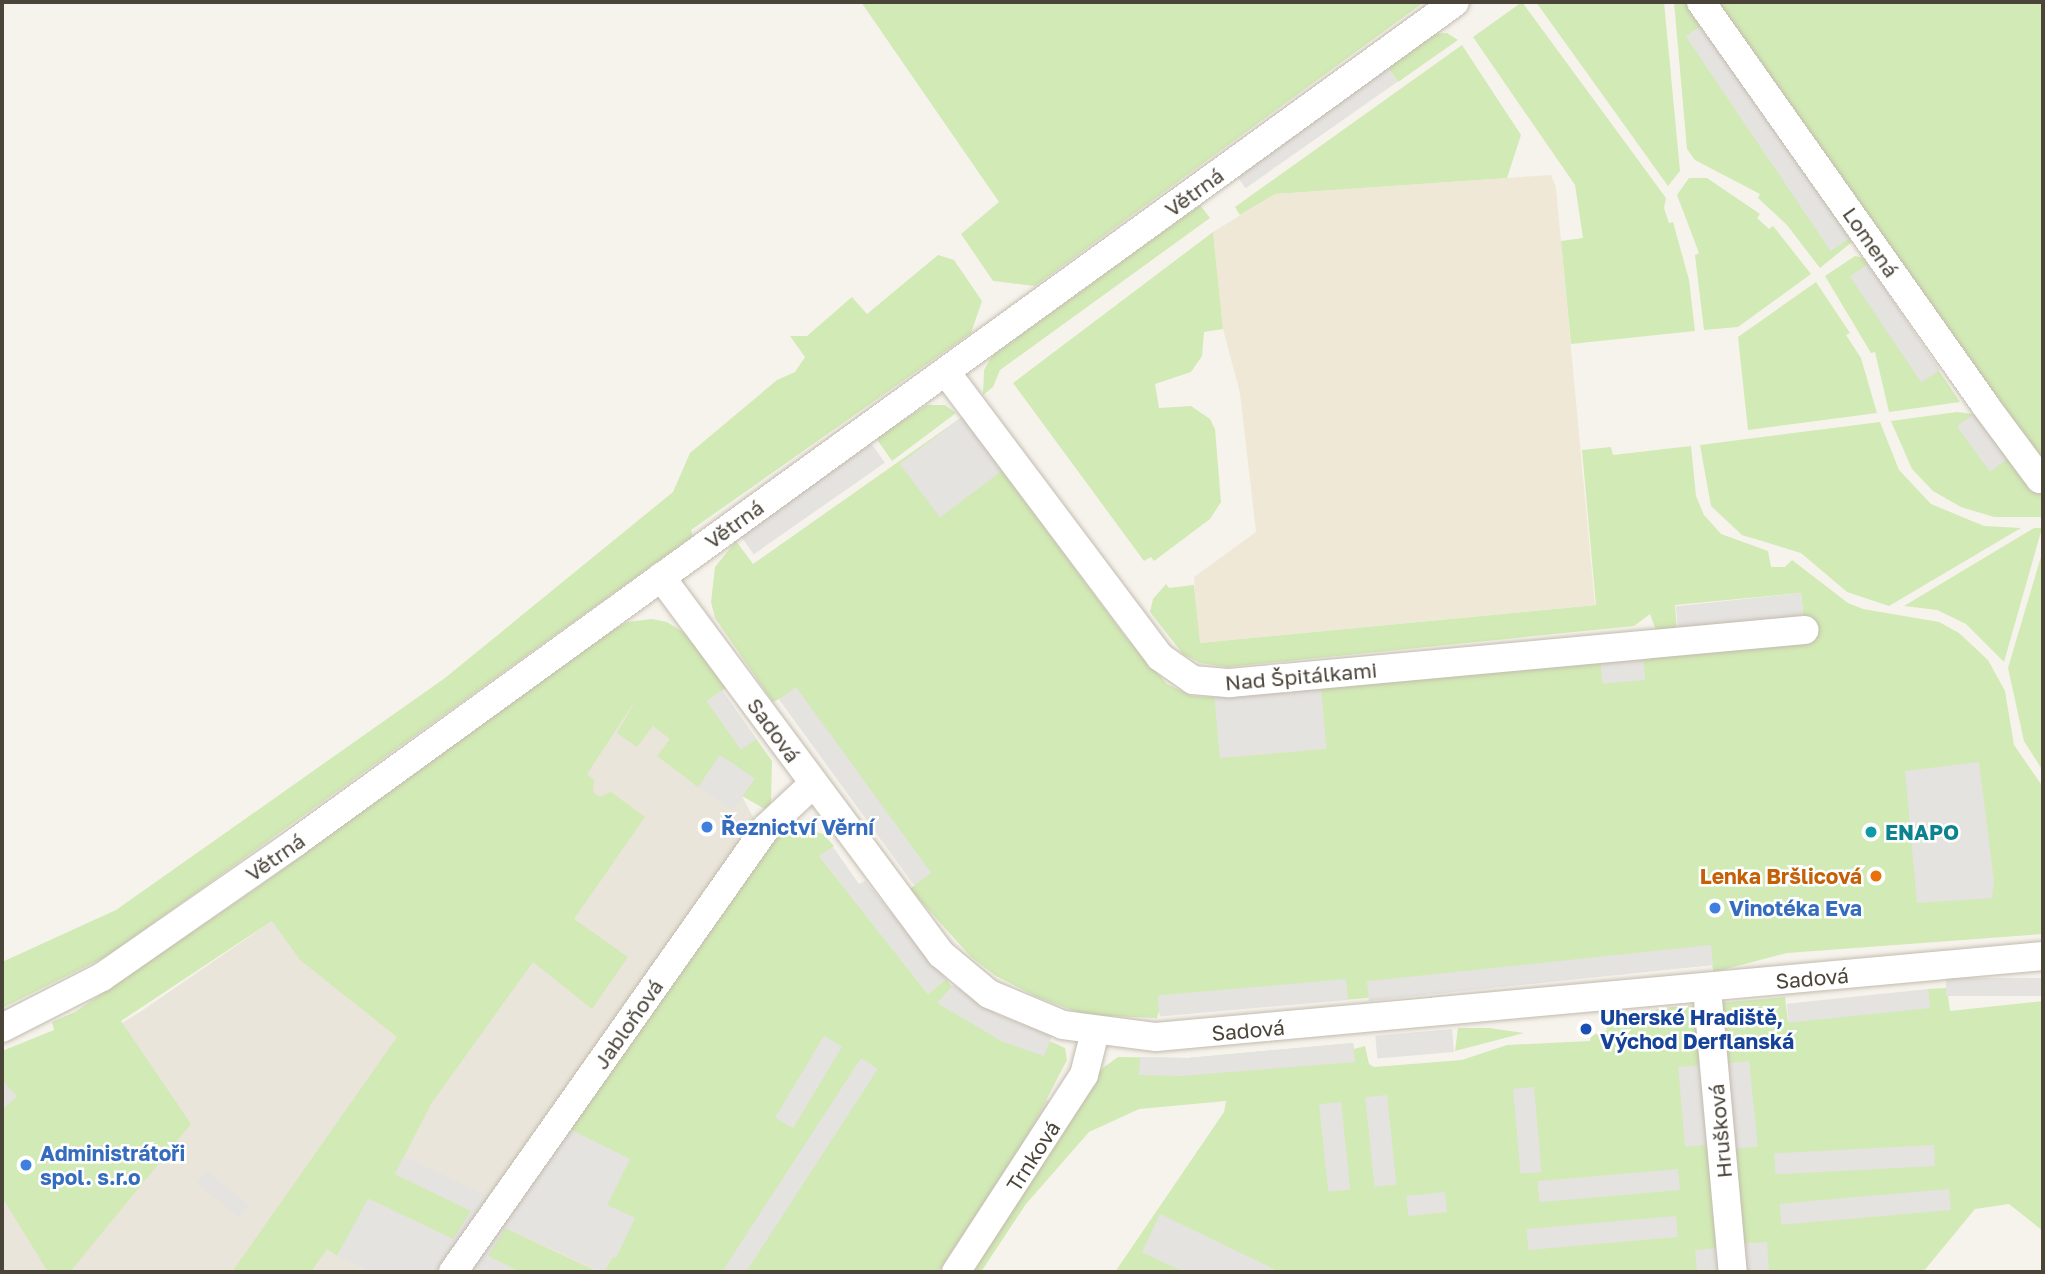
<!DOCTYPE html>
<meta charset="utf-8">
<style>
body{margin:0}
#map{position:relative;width:2045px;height:1274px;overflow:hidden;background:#f6f3ec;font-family:"Golos Text",sans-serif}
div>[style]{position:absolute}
.residential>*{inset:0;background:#eae5da}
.education>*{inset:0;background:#efe8d6}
.green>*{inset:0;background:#d2eab5}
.parking>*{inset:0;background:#e5e3e0;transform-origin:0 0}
.roads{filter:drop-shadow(0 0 2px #c2bbae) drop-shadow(0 0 2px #c2bbae)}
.street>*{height:28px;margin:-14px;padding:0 14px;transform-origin:14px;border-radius:14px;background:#fff}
.dots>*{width:19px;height:19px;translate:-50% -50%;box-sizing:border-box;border:4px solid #fff;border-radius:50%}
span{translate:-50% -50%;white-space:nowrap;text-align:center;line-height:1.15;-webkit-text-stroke:5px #fff;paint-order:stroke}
.street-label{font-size:21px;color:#4b4439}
.shop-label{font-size:21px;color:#366cbe;font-weight:700}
.left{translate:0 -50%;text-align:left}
.culture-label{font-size:21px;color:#0d838f;font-weight:700}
.food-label{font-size:21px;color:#c56008;font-weight:700}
.right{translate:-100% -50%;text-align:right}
.transit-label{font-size:21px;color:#164399;font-weight:700}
.frame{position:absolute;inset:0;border:4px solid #4b4439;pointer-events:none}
</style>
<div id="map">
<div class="residential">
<i style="clip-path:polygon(636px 659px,742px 796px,769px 848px,944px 1048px,1075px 1114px,973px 1272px,2px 1272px,2px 1095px,140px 1012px,272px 921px)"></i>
</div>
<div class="education">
<i style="clip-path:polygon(1551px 175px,1556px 188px,1595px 605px,1199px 643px,1194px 577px,1256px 532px,1240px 393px,1223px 329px,1213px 232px,1275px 194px)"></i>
</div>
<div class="green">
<i style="clip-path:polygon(861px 2px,1424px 2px,1035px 286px,993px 281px,961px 234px,999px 202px)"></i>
<i style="clip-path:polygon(1522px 2px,1666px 198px,1664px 208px,1669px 223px,1673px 222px,1689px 280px,1695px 331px,1571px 344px,1561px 241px,1583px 238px,1575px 185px,1473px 37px)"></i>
<i style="clip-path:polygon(1536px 2px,1664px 2px,1680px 171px,1668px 186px)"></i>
<i style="clip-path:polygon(1674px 2px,1690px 2px,1852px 242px,1820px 268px,1787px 225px,1758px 198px,1760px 194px,1695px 160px,1687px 149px)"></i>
<i style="clip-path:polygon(1708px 2px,2043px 2px,2043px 457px,2027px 461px)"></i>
<i style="clip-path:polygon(1447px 33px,1458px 40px,1398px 82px,1387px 66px,1431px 34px)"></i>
<i style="clip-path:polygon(1462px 45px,1521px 135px,1507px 178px,1275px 194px,1240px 215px,1235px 207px)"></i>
<i style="clip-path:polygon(1689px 178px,1707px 178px,1760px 214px,1757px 218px,1769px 229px,1773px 226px,1811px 274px,1738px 327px,1704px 330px,1695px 255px,1699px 253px,1677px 195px)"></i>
<i style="clip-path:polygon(1200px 205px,1210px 218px,1000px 370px,993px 387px,983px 395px,984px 370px,992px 356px)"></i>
<i style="clip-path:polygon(1213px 232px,1223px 329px,1204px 332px,1202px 356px,1191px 372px,1155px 384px,1159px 408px,1191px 406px,1210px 419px,1215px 429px,1221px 502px,1210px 519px,1154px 561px,1151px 557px,1144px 561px,1013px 383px)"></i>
<i style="clip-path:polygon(938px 255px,954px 260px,982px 301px,971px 333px,691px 530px,693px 536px,109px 955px,2px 1008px,2px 962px,116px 910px,445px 678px,673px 492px,690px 453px,777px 380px,795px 372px,805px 357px,790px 336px,807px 336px,852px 297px,867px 314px)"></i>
<i style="clip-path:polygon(1855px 256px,1863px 258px,1960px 402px,1889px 412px,1875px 352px,1871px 353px,1825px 276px)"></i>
<i style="clip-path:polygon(1816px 282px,1850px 333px,1846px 335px,1861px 358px,1877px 413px,1748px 430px,1738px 337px)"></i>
<i style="clip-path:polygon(927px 405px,945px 405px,956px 413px,892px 461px,876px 438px)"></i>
<i style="clip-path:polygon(1957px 412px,1974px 414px,2035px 482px,2043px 493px,2043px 517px,1994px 517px,1961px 507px,1933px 491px,1912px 469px,1891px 421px)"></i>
<i style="clip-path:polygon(962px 417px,1128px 640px,1167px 684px,1192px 696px,1214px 697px,1600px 659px,1805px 632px,1801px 593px,1675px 605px,1677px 631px,1657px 633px,1650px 614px,1634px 626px,1227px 667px,1200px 663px,1183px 654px,1150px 612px,1153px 599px,1166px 584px,1169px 588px,1194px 585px,1200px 643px,1596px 605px,1582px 450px,1611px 447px,1613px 455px,1691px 446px,1696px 496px,1704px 515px,1721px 534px,1768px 551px,1771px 567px,1785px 567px,1792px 560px,1848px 603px,1863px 609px,1939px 622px,1959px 633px,1988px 660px,2005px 691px,2014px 745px,2043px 787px,2043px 934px,1787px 953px,1714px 972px,1712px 965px,1356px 999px,1159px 1011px,1157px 1018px,1085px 1015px,1037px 997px,996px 976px,971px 957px,910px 889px,915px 885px,779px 699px,773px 702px,715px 618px,711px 602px,715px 567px,736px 541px,753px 564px)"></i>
<i style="clip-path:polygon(1880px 422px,1899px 470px,1931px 504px,1984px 526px,2021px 528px,1889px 606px,1847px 592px,1801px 553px,1742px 535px,1711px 506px,1700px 445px)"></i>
<i style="clip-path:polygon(2034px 528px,2042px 528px,2004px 662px,1966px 624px,1937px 610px,1904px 606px)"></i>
<i style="clip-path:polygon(2043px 550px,2043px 771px,2024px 741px,2008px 668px)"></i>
<i style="clip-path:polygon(652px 619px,667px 622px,691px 637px,727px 687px,722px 691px,772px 761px,771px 803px,765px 809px,742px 796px,754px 779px,720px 756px,698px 787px,657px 756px,670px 739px,653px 726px,637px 747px,617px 733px,637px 698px,587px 774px,594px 780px,593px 792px,600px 797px,611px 792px,645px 817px,574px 919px,628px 957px,592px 1009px,533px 962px,431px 1104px,395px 1174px,472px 1211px,453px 1239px,369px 1199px,337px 1256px,327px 1249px,311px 1272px,232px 1272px,397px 1037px,300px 960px,272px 921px,121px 1021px,191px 1124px,70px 1272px,48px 1272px,2px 1197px,2px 1051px,54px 1030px,52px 1022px,75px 1012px,254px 890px,608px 633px,627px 622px)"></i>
<i style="clip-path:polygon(794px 825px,823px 834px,834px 846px,820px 857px,928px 994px,946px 979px,964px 1002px,1065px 1048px,1067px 1060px,1019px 1152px,937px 1272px,604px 1272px,635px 1218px,607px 1205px,629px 1159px,569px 1129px,769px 847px,782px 830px)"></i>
<i style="clip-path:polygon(1947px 988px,1950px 1011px,2043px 1001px,2043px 1231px,2009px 1204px,1975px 1209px,1923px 1272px,1115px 1272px,1224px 1112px,1226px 1101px,1139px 1109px,1089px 1132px,1026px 1204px,981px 1272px,973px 1272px,1100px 1070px,1118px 1057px,1188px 1058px,1353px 1043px,1354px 1049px,1365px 1046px,1369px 1064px,1374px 1067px,1462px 1060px,1507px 1045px,1590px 1041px,1591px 1036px,1607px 1030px,1606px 1022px,1662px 1008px,1785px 997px,1788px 1021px,1929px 1007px,1928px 989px)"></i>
<i style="clip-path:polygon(1458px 1028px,1489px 1028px,1524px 1033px,1455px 1051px)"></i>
<i style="clip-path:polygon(505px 1228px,598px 1272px,521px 1272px,487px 1256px)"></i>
</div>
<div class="parking">
<i style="left:1704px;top:24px;width:259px;height:22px;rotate:56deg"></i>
<i style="left:1387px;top:66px;width:19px;height:186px;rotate:55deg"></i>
<i style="left:1868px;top:264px;width:128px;height:22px;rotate:56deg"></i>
<i style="left:1974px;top:414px;width:56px;height:21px;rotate:54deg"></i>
<i style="left:962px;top:417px;width:67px;height:78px;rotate:53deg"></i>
<i style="left:871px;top:443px;width:24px;height:160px;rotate:55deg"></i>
<i style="left:1801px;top:593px;width:37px;height:126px;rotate:84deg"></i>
<i style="left:1643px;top:655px;width:25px;height:43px;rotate:85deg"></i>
<i style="left:796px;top:687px;width:230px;height:21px;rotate:54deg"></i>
<i style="left:1321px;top:687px;width:62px;height:107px;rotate:85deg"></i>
<i style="left:722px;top:690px;width:60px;height:19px;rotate:55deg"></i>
<i style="left:720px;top:755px;width:42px;height:39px;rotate:34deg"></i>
<i style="clip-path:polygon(1979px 762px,1994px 881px,1992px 898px,1917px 903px,1905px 771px)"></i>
<i style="clip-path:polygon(833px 847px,859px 884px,865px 881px,946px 979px,928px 994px,819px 856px)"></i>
<i style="left:1711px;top:945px;width:20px;height:346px;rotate:84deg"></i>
<i style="left:2043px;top:978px;width:18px;height:97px;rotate:90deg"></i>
<i style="left:1346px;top:979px;width:21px;height:189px;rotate:85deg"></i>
<i style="clip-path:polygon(953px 985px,999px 1015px,1052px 1036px,1044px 1056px,1003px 1042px,937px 1003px)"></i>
<i style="left:1928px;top:989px;width:19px;height:142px;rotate:84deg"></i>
<i style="left:1452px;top:1029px;width:23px;height:77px;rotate:85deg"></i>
<i style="left:824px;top:1036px;width:21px;height:95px;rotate:31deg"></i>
<i style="clip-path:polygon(1353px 1043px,1355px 1062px,1181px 1076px,1139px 1075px,1140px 1057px,1188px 1058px)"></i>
<i style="left:861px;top:1058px;width:20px;height:253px;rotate:33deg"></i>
<i style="left:1749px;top:1061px;width:86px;height:23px;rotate:84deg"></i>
<i style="left:1701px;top:1065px;width:80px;height:23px;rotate:85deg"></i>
<i style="clip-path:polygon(3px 1081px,17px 1096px,2px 1110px,2px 1082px)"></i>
<i style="left:1534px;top:1087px;width:85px;height:21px;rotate:85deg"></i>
<i style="left:1387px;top:1095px;width:90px;height:22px;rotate:84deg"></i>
<i style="left:1341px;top:1102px;width:88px;height:22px;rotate:84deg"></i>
<i style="clip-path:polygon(569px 1129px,630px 1159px,607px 1205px,635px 1218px,616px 1258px,611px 1256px,604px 1272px,506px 1228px,488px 1256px,521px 1272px,372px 1272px,337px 1256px,368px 1199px,453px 1239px,471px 1211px,395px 1174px,409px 1146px,404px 1156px,512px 1208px)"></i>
<i style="left:1934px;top:1145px;width:21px;height:160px;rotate:87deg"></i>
<i style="left:1678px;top:1169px;width:21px;height:141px;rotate:85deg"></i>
<i style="left:207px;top:1171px;width:54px;height:16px;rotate:39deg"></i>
<i style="left:1949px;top:1189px;width:21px;height:170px;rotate:85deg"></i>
<i style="left:1445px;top:1192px;width:20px;height:39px;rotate:84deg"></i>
<i style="clip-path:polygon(1160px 1214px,1274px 1269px,1272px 1272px,1184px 1272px,1142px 1252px)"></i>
<i style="left:1676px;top:1216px;width:21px;height:150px;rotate:85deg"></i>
<i style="left:1767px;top:1242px;width:30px;height:23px;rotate:86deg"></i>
<i style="left:1719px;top:1248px;width:24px;height:24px;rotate:85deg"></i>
</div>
<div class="roads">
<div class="street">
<i style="left:1701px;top:2px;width:493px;rotate:54.8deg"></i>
<i style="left:1985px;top:405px;width:92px;rotate:53.4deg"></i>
<i style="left:2040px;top:479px;width:4px;rotate:-34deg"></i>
<i style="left:946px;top:372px;width:356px;rotate:53.1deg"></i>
<i style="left:1160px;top:657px;width:40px;rotate:34.9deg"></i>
<i style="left:1193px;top:680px;width:37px;rotate:5deg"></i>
<i style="left:1230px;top:683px;width:577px;rotate:-5.27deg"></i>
<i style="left:661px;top:577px;width:470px;rotate:53.4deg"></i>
<i style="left:941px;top:954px;width:62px;rotate:39.8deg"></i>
<i style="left:989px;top:994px;width:80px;rotate:22.7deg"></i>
<i style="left:1063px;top:1025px;width:94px;rotate:7.4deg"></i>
<i style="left:1156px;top:1037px;width:891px;rotate:-5.22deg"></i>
<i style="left:1707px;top:989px;width:284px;rotate:84.8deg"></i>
<i style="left:2px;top:1028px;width:112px;rotate:-27deg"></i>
<i style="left:102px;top:977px;width:236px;rotate:-34.8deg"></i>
<i style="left:296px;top:842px;width:1431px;rotate:-35.93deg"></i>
<i style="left:453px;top:1272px;width:543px;rotate:-54.82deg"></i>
<i style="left:766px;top:828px;width:64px;rotate:-43.1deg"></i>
<i style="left:956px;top:1272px;width:235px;rotate:-57deg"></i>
<i style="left:1084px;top:1075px;width:44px;rotate:-75.7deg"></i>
</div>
</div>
<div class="dots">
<i style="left:707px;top:827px;background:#3f7fe0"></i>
<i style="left:1871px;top:832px;background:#0f9aa8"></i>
<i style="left:1876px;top:876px;background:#e8710a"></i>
<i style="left:1715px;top:908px;background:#3f7fe0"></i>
<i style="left:1586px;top:1029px;background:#1a4fb4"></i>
<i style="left:26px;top:1165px;background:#3f7fe0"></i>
</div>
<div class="street-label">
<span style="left:1194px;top:192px;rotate:-36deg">Větrná</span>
<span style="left:1871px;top:242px;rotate:55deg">Lomená</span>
<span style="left:734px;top:524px;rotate:-36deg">Větrná</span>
<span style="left:1301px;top:676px;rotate:-5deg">Nad Špitálkami</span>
<span style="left:774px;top:730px;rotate:54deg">Sadová</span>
<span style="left:275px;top:857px;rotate:-35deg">Větrná</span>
<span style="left:1812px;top:978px;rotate:-5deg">Sadová</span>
<span style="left:628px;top:1024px;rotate:-55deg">Jabloňová</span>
<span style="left:1248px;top:1030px;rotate:-5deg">Sadová</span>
<span style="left:1720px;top:1131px;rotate:-95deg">Hrušková</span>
<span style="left:1033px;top:1156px;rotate:-57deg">Trnková</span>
</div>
<div class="shop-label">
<span class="left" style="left:721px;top:827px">Řeznictví Věrní</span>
<span class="left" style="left:1729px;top:908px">Vinotéka Eva</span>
<span class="left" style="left:40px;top:1165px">Administrátoři<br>spol. s.r.o</span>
</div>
<div class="culture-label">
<span class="left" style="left:1885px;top:832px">ENAPO</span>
</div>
<div class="food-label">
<span class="right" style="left:1862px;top:876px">Lenka Bršlicová</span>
</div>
<div class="transit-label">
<span class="left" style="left:1600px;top:1029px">Uherské Hradiště,<br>Východ Derflanská</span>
</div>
<div class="frame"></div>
</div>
